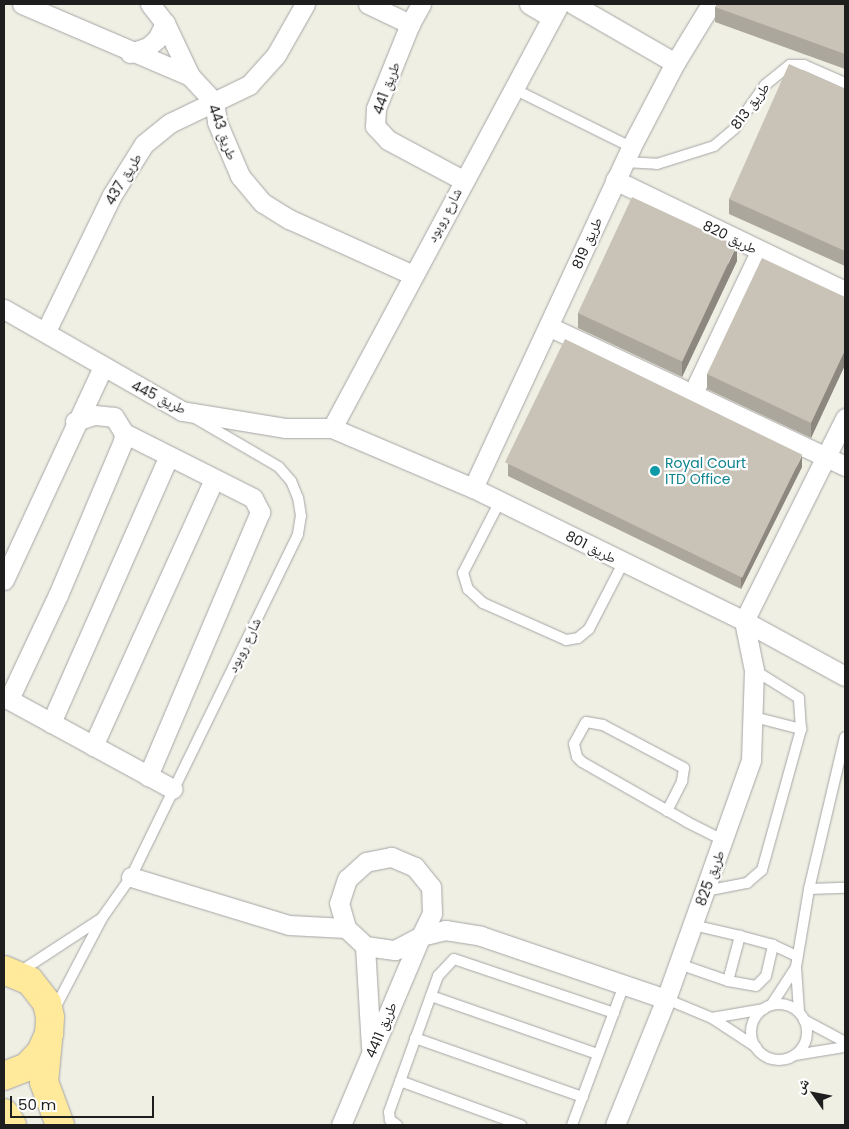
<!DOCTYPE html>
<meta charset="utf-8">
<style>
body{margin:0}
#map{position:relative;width:849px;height:1129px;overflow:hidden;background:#f0efe4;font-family:Poppins,"Noto Naskh Arabic",sans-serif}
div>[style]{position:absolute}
.roads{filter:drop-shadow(0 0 1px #a5a5a5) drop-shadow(0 0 1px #a5a5a5)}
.lane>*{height:10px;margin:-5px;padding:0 5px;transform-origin:5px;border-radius:5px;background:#fff}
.lane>.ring{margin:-5px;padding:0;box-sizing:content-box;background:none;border:10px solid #fff;border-radius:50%}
.street>*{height:19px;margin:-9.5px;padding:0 9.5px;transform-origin:9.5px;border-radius:9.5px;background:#fff}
.primary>*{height:28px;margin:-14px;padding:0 14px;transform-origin:14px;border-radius:14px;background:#ffe99a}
.wall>*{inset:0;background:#aca79d}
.shaded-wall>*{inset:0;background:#8c8880}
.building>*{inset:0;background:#c8c2b7;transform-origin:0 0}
.dots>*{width:14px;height:14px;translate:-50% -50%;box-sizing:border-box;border:2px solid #fff;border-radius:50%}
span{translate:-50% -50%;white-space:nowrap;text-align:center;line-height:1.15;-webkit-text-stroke:4.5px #fff;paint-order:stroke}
.street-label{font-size:14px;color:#1e1e1e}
.culture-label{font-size:14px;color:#0d838f}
.left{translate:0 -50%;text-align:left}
.frame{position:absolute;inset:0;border:5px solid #1e1e1e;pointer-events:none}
.north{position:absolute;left:789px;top:1069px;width:50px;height:50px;-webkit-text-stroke:4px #fff;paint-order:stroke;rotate:303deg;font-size:14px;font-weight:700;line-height:20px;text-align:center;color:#1e1e1e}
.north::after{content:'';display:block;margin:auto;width:18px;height:22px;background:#1e1e1e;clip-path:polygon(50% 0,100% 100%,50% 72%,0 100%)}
.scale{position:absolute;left:10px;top:1096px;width:144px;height:22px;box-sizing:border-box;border:2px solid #1e1e1e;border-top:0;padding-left:6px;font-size:15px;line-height:18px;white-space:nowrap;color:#1e1e1e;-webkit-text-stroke:4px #fff;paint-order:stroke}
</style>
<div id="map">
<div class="roads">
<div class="lane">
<i style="left:512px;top:88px;width:133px;rotate:26.4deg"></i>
<i style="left:624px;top:162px;width:33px;rotate:3deg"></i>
<i style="left:657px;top:164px;width:60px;rotate:-17.5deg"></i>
<i style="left:714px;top:146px;width:26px;rotate:-40deg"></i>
<i style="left:734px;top:129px;width:54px;rotate:-54.8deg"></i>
<i style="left:765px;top:85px;width:32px;rotate:-39deg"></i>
<i style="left:790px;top:65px;width:14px"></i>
<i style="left:804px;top:65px;width:45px;rotate:23.7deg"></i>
<i style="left:500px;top:501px;width:81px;rotate:117.2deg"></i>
<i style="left:463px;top:573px;width:17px;rotate:73deg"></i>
<i style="left:468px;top:589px;width:21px;rotate:43deg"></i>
<i style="left:483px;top:603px;width:91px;rotate:24deg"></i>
<i style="left:566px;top:640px;width:12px;rotate:-9deg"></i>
<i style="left:578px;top:638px;width:14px;rotate:-39deg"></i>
<i style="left:589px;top:629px;width:74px;rotate:-62.7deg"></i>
<i style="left:754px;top:717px;width:49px;rotate:14.3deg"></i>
<i style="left:667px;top:811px;width:34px;rotate:-63deg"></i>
<i style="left:682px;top:781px;width:13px;rotate:-81deg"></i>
<i style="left:684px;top:768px;width:92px;rotate:-152deg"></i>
<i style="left:603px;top:725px;width:17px;rotate:-170deg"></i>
<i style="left:586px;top:722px;width:25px;rotate:119deg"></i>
<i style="left:574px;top:744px;width:13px;rotate:77deg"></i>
<i style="left:577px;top:757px;width:7px;rotate:45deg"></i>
<i style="left:582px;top:762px;width:121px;rotate:29.7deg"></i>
<i style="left:687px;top:822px;width:40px;rotate:26.6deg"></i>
<i style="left:809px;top:889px;width:36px;rotate:-2deg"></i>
<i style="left:705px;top:891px;width:43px;rotate:-10.8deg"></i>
<i style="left:747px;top:883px;width:20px;rotate:-41deg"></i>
<i style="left:762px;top:870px;width:146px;rotate:-74.5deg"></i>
<i style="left:801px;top:729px;width:31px;rotate:-94deg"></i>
<i style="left:799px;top:698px;width:53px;rotate:-148.1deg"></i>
<i style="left:693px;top:925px;width:48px;rotate:13.2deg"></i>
<i style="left:679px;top:964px;width:52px;rotate:19.1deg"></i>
<i style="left:728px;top:981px;width:47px;rotate:-75.1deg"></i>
<i style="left:740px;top:936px;width:34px;rotate:15deg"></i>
<i style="left:773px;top:945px;width:26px;rotate:25deg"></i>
<i style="left:18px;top:973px;width:97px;rotate:-33.2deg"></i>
<i style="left:728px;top:981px;width:28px;rotate:10deg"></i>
<i style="left:756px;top:986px;width:14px;rotate:-45deg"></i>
<i style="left:766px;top:976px;width:32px;rotate:-77deg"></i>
<i style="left:431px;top:996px;width:177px;rotate:19.2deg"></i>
<i style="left:666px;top:999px;width:50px;rotate:22.4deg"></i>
<i style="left:712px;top:1018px;width:53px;rotate:33.4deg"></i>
<i style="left:772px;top:1004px;width:44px;rotate:-57deg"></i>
<i class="ring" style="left:751px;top:1004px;width:46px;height:46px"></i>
<i style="left:54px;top:1010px;width:104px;rotate:-62.4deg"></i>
<i style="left:102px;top:918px;width:50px;rotate:-54.7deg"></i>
<i style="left:131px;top:877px;width:381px;rotate:-64deg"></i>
<i style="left:298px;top:534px;width:18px;rotate:-81deg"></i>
<i style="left:301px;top:516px;width:18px;rotate:-99deg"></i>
<i style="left:298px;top:498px;width:18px;rotate:-112deg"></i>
<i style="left:291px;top:481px;width:18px;rotate:-131deg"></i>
<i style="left:279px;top:467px;width:97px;rotate:-149.7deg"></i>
<i style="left:799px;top:1012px;width:45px;rotate:-93.8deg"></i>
<i style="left:796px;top:967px;width:79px;rotate:-80.5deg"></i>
<i style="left:809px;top:889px;width:156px;rotate:-76.7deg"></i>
<i style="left:712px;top:1018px;width:53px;rotate:-9.8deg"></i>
<i style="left:804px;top:1020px;width:47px;rotate:28.2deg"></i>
<i style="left:415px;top:1038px;width:178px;rotate:19.4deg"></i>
<i style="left:795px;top:1055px;width:51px;rotate:-9.1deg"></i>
<i style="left:400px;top:1081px;width:129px;rotate:20deg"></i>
<i style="left:397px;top:1125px;width:9px;rotate:-144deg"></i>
<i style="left:390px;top:1120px;width:8px;rotate:-97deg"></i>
<i style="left:389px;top:1112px;width:145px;rotate:-70.2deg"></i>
<i style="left:438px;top:976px;width:23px;rotate:-47deg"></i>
<i style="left:454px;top:959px;width:169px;rotate:18.6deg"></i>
<i style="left:572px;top:1125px;width:149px;rotate:-69.6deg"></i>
</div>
<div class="street">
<i style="left:22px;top:4px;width:183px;rotate:23.2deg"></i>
<i style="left:190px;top:76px;width:35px;rotate:47deg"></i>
<i style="left:214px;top:102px;width:20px;rotate:81deg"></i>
<i style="left:217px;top:122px;width:59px;rotate:66.9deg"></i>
<i style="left:240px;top:176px;width:35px;rotate:50deg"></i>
<i style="left:263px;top:203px;width:31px;rotate:32deg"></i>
<i style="left:289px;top:219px;width:136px;rotate:24.3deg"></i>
<i style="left:150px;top:4px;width:24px;rotate:52deg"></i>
<i style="left:165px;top:23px;width:59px;rotate:64.7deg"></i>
<i style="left:368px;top:4px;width:47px;rotate:25.5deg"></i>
<i style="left:410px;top:24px;width:91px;rotate:112deg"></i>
<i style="left:376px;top:108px;width:18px;rotate:93deg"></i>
<i style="left:375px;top:126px;width:19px;rotate:47deg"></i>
<i style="left:388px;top:140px;width:85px;rotate:28.1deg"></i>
<i style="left:529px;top:4px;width:26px;rotate:31deg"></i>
<i style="left:573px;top:4px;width:118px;rotate:30deg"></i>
<i style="left:410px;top:24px;width:23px;rotate:-61deg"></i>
<i style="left:130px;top:53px;width:19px;rotate:-18deg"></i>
<i style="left:148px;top:47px;width:12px;rotate:-42deg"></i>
<i style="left:157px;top:39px;width:18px;rotate:-63deg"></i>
<i style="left:615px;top:180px;width:255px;rotate:25.8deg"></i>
<i style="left:4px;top:309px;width:205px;rotate:29.8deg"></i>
<i style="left:182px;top:411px;width:104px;rotate:9.4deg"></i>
<i style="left:285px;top:428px;width:47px"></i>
<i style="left:332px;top:428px;width:153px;rotate:23.1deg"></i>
<i style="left:473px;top:488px;width:302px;rotate:26.1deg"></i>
<i style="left:744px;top:621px;width:115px;rotate:28.6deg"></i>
<i style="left:550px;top:327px;width:326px;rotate:25.2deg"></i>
<i style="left:46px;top:331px;width:151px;rotate:-64.1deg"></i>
<i style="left:112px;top:195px;width:60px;rotate:-57.9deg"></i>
<i style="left:144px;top:144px;width:33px;rotate:-39deg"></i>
<i style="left:170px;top:123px;width:88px;rotate:-25.7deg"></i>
<i style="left:249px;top:85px;width:40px;rotate:-48deg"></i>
<i style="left:276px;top:55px;width:59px;rotate:-60.4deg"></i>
<i style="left:693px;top:393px;width:156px;rotate:-64.6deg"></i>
<i style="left:332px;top:428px;width:481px;rotate:-61.8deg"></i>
<i style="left:124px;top:433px;width:144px;rotate:26.7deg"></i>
<i style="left:253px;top:498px;width:16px;rotate:63deg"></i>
<i style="left:260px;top:512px;width:287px;rotate:113deg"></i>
<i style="left:473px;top:488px;width:376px;rotate:-65.1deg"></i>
<i style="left:631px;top:147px;width:95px;rotate:-62.4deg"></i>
<i style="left:675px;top:63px;width:69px;rotate:-58.6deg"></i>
<i style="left:4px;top:580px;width:235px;rotate:-65.1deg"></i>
<i style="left:4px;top:697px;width:192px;rotate:28.6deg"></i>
<i style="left:9px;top:699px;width:115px;rotate:-64.8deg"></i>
<i style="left:58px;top:595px;width:167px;rotate:-67.1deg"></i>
<i style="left:123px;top:441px;width:8px;rotate:-83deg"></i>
<i style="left:124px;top:433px;width:19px;rotate:-122deg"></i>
<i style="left:114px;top:417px;width:20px;rotate:-174deg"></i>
<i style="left:94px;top:415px;width:20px;rotate:162deg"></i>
<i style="left:51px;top:723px;width:292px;rotate:-66.2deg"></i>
<i style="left:93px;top:746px;width:293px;rotate:-65.6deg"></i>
<i style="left:131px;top:877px;width:165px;rotate:16.9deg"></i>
<i style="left:289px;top:925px;width:57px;rotate:3deg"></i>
<i style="left:365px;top:946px;width:30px;rotate:8deg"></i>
<i style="left:395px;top:950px;width:30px;rotate:-28deg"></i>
<i style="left:421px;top:936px;width:25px;rotate:-64deg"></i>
<i style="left:432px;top:913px;width:26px;rotate:-92deg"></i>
<i style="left:431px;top:887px;width:26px;rotate:-129deg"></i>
<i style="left:415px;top:867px;width:26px;rotate:-157deg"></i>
<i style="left:391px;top:857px;width:25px;rotate:169deg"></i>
<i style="left:366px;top:862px;width:25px;rotate:138deg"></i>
<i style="left:347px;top:879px;width:25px;rotate:108deg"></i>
<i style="left:339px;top:903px;width:26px;rotate:74deg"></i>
<i style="left:346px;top:928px;width:26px;rotate:43deg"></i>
<i style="left:365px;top:946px;width:102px;rotate:86.6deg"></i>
<i style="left:341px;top:1125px;width:205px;rotate:-67.1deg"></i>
<i style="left:421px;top:936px;width:25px;rotate:-14deg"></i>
<i style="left:445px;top:930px;width:36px;rotate:9deg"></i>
<i style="left:481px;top:936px;width:195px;rotate:18.8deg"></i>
<i style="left:615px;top:1125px;width:136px;rotate:-68deg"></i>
<i style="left:666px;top:999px;width:254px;rotate:-70.4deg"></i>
<i style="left:751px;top:760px;width:90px;rotate:-88.1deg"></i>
<i style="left:754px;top:670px;width:50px;rotate:-101.5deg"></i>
<i style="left:744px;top:621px;width:227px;rotate:-63.5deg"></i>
</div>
<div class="primary">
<i style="left:4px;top:970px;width:28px;rotate:23deg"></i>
<i style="left:30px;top:981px;width:28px;rotate:52deg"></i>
<i style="left:47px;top:1003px;width:14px;rotate:78deg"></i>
<i style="left:50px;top:1017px;width:17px;rotate:93deg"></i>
<i style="left:49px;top:1034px;width:20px;rotate:114deg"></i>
<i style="left:41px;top:1052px;width:21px;rotate:133deg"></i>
<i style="left:27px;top:1067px;width:25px;rotate:159deg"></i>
<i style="left:48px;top:1040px;width:42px;rotate:95.4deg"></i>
<i style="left:44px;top:1082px;width:46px;rotate:69.6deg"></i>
<i style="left:4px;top:1113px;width:14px;rotate:56deg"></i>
</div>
</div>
<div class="wall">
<i style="clip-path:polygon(845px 4px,845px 69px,715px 22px,715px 7px)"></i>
<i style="clip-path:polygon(845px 89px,845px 266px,729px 214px,729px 199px)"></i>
<i style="clip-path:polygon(737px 261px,682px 377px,578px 328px,578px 313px)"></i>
<i style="clip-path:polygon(845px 297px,845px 365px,811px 438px,707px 389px,707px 374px)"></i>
<i style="clip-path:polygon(508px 464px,802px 467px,741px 589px,508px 476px)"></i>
</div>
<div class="shaded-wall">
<i style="clip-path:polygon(737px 245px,737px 261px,682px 377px,682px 362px)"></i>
<i style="clip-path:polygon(845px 350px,845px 365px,811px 438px,811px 423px)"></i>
<i style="clip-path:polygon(802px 456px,802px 467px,741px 589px,741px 577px)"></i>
</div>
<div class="building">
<i style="clip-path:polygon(717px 4px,845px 4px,845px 54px,715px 7px)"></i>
<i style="clip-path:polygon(789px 64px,845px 89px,845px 251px,729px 199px)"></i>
<i style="left:632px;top:197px;width:115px;height:128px;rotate:25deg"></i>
<i style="clip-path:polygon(762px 258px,845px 297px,845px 350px,811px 423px,707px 374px)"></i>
<i style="left:565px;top:339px;width:264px;height:137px;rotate:26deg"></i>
</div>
<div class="dots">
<i style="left:655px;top:471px;background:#0f9aa8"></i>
</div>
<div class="street-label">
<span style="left:386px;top:88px;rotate:-70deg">طريق 441</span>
<span style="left:750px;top:106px;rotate:-53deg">طريق 813</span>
<span style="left:223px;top:132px;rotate:70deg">طريق 443</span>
<span style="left:123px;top:179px;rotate:-59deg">طريق 437</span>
<span style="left:444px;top:215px;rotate:-62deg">شارع روبود</span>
<span style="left:730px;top:237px;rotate:26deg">طريق 820</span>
<span style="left:587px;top:243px;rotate:-66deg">طريق 819</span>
<span style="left:159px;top:397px;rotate:26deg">طريق 445</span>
<span style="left:591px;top:547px;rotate:27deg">طريق 801</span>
<span style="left:244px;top:645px;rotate:-64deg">شارع روبود</span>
<span style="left:710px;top:878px;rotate:-70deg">طريق 825</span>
<span style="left:381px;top:1030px;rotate:-67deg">طريق 4411</span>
</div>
<div class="culture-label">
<span class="left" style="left:665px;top:471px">Royal Court<br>ITD Office</span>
</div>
<div class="frame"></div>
<div class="north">ش</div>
<div class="scale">50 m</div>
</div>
